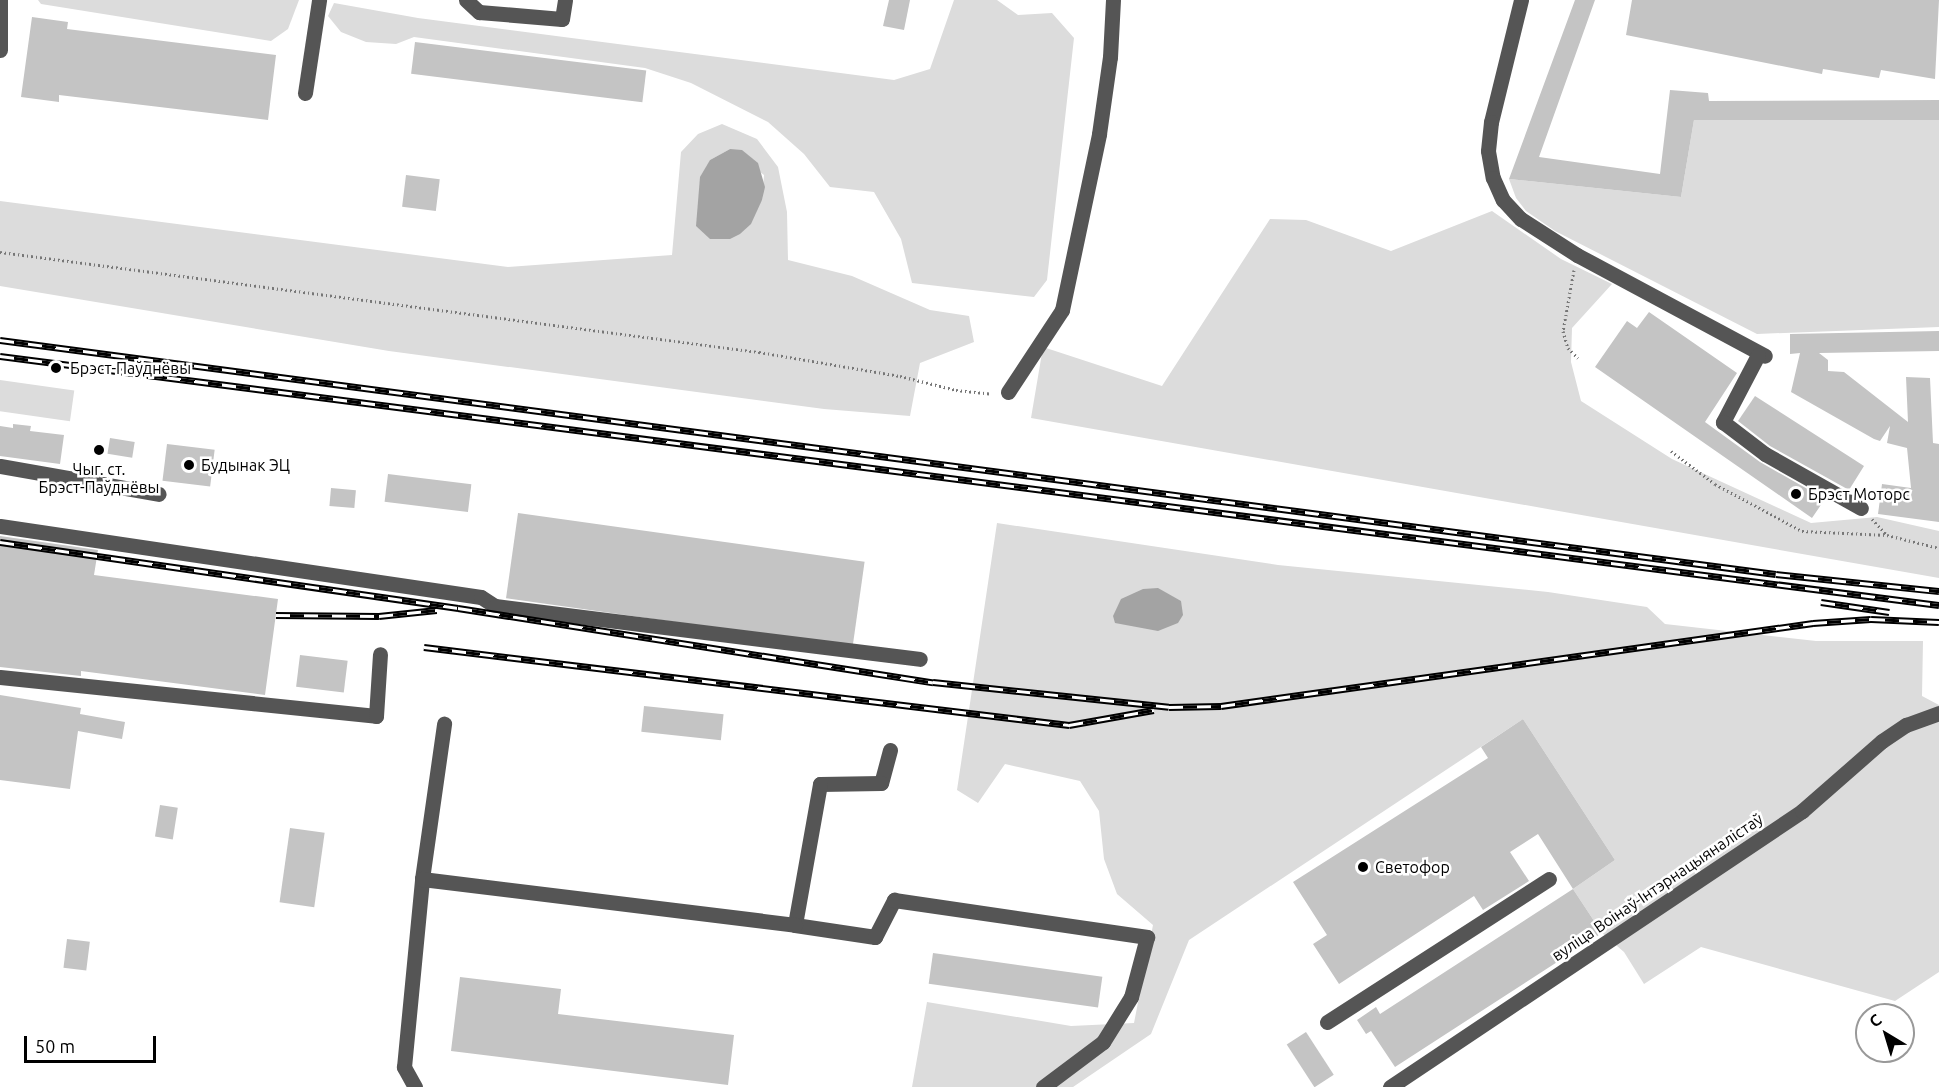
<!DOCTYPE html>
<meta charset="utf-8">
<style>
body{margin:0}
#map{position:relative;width:1939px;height:1087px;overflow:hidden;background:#fff;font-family:Ubuntu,sans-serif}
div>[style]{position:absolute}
.green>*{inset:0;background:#dcdcdc;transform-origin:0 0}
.water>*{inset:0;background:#a3a3a3}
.building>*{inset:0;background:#c4c4c4;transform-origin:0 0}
.path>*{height:3px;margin-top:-1.5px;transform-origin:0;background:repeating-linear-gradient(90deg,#777 0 1.5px,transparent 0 4.5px)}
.minor>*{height:15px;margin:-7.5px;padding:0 7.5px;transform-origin:7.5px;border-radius:7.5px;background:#555}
.rail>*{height:7px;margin-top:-3.5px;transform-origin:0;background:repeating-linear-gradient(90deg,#fff 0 14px,#000 0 28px);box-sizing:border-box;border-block:2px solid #000}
.dots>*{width:16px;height:16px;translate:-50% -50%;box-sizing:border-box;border:3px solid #fff;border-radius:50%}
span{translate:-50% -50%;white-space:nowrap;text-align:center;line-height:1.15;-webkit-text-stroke:5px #fff;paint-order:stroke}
.poi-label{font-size:16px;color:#000}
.left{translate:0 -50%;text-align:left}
.street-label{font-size:16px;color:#000}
.north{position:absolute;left:1855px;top:1003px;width:60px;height:60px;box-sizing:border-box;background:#fff;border:2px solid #999;border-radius:50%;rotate:322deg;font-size:16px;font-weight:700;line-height:24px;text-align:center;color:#000}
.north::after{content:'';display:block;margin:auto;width:21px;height:27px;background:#000;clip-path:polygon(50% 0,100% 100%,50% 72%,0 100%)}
.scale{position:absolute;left:24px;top:1036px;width:132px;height:27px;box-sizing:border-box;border:3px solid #000;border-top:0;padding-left:8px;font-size:18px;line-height:21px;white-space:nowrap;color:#000;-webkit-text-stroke:4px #fff;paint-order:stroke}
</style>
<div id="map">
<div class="green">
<i style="clip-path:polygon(38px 0,299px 0,288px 29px,271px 41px,41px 4px)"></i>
<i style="clip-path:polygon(954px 0,997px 0,1018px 15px,1052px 13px,1074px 38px,1047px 280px,1034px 297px,912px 283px,901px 239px,874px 192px,830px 187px,804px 154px,768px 122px,691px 83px,645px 68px,414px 37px,396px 44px,366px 42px,341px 32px,328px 16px,334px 3px,418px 18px,894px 80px,930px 69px)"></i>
<i style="clip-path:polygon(1694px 120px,1939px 120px,1939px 327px,1757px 334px,1555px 231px,1526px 211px,1516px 198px,1509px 179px,1681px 197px)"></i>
<i style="clip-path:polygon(evenodd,722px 124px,757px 139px,778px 167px,787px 212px,788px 260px,852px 276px,930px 310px,969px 316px,974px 342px,920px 363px,910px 416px,824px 409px,389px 351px,0 286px,0 201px,508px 267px,672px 255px,681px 152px,698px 134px,722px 124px,730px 149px,764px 175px,762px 201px,710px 160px,730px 149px)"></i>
<i style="clip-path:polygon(1492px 211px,1561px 259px,1612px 284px,1572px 328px,1571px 362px,1581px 401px,1672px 459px,1811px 523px,1877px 517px,1939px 531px,1939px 578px,1031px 418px,1043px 347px,1162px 386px,1270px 219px,1306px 220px,1391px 251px)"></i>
<i style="left:0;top:380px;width:75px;height:31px;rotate:8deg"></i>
<i style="clip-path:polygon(997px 523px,1278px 565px,1548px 592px,1647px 607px,1665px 624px,1816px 641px,1923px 641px,1922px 696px,1939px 705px,1939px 972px,1895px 1001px,1701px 947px,1644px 984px,1624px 952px,1602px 933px,1573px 889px,1615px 860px,1523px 719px,1189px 940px,1151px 1034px,1073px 1087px,912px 1087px,927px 1002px,1071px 1026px,1134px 1023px,1153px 925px,1117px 894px,1104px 859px,1099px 811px,1080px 781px,1005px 764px,978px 803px,957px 790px)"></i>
</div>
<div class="water">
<i style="clip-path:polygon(730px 149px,742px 150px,758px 163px,765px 187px,762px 200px,751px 224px,740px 234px,730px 239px,710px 239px,696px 226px,700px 177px,710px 160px)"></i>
<i style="clip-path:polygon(1158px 588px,1181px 601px,1183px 615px,1178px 623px,1158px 631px,1115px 623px,1113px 616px,1121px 599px,1143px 589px)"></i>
</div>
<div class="building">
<i style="clip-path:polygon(889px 0,910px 0,904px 30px,883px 26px)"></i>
<i style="clip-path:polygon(1575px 0,1595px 0,1539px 157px,1660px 174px,1670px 90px,1708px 93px,1709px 101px,1939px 100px,1939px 120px,1694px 120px,1681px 197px,1509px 179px)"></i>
<i style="clip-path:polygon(1632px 0,1939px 0,1935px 79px,1881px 70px,1879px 78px,1823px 69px,1822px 74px,1626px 35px)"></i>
<i style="clip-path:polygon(32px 17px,68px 22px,67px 29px,276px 55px,268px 120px,59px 95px,59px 102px,21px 97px)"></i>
<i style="left:415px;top:42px;width:233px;height:32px;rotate:7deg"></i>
<i style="left:406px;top:175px;width:34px;height:32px;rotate:7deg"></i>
<i style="clip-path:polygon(1649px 312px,1737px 373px,1705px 422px,1760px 462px,1825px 499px,1812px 518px,1595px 367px,1627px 321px,1637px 328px)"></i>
<i style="clip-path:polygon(1939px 331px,1939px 351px,1819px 353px,1828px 360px,1828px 371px,1844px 372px,1908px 422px,1906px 377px,1930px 378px,1933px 443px,1939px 444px,1939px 522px,1878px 514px,1882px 484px,1911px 488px,1907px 448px,1887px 443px,1890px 426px,1880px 441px,1874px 439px,1791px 392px,1800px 353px,1790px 354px,1790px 334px)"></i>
<i style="clip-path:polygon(1755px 396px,1864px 466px,1849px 490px,1770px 446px,1738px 421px)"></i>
<i style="clip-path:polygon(13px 424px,31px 426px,30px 431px,64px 435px,60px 464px,0 456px,0 426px,13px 428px)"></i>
<i style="left:110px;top:438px;width:25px;height:16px;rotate:9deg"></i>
<i style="left:167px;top:444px;width:48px;height:37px;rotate:7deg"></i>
<i style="left:388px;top:474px;width:84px;height:28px;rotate:7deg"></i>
<i style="left:331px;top:488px;width:25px;height:18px;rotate:5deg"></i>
<i style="left:518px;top:513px;width:350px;height:86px;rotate:8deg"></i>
<i style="clip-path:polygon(0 536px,98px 550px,94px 575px,278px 599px,265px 695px,81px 671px,81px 676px,0 667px)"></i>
<i style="left:300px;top:655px;width:48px;height:32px;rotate:7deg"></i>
<i style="clip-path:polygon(0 695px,81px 708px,80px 714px,125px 722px,122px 739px,78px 731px,70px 789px,0 780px)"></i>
<i style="left:644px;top:706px;width:80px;height:26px;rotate:6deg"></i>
<i style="clip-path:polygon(1523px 719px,1615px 860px,1573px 889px,1538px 834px,1510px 852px,1529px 881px,1483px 910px,1474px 896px,1339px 984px,1313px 944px,1327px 935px,1293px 882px,1488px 758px,1481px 747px)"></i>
<i style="left:160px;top:805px;width:18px;height:32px;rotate:9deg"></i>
<i style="left:290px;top:828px;width:35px;height:75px;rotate:8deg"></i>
<i style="clip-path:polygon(1573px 889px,1602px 933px,1395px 1067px,1371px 1031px,1366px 1034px,1357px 1020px,1376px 1007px,1380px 1014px)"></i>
<i style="left:67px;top:939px;width:23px;height:29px;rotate:7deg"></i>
<i style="left:933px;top:953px;width:171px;height:31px;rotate:8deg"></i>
<i style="clip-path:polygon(460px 977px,561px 989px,558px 1014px,734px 1035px,728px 1085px,451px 1051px)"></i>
<i style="left:1306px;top:1032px;width:51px;height:23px;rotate:57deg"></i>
</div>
<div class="path">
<i style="left:0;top:252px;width:766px;rotate:7.51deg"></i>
<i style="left:759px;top:352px;width:143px;rotate:9.7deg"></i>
<i style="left:900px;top:376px;width:58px;rotate:14deg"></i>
<i style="left:956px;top:390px;width:36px;rotate:6deg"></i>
<i style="left:1574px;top:270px;width:62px;rotate:100.2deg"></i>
<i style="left:1563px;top:331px;width:18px;rotate:74deg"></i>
<i style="left:1568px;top:348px;width:14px;rotate:45deg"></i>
<i style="left:1671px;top:451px;width:55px;rotate:36.9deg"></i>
<i style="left:1715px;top:484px;width:99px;rotate:28.4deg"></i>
<i style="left:1802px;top:531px;width:85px;rotate:2.7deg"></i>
<i style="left:1872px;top:519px;width:22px;rotate:47deg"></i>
<i style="left:1887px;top:535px;width:54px;rotate:14deg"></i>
</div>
<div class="minor">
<i style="left:466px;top:0;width:18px;rotate:43deg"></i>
<i style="left:479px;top:12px;width:83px;rotate:4.8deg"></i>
<i style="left:562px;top:19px;width:19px;rotate:-81deg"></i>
<i style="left:1521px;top:0;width:126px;rotate:103.8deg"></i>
<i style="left:1491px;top:122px;width:29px;rotate:96deg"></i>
<i style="left:1488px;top:151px;width:27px;rotate:80deg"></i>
<i style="left:1493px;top:178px;width:24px;rotate:66deg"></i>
<i style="left:1503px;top:200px;width:26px;rotate:47deg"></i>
<i style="left:1521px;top:219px;width:67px;rotate:32.7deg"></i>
<i style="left:1577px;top:255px;width:213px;rotate:28.2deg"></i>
<i style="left:0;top:50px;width:50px;rotate:-90deg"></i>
<i style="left:305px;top:93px;width:94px;rotate:-81.4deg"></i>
<i style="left:1758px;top:355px;width:76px;rotate:117.6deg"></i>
<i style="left:1723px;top:422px;width:53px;rotate:37.3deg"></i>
<i style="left:1765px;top:454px;width:110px;rotate:29.4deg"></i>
<i style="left:1008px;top:392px;width:98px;rotate:-56.6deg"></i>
<i style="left:1062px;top:310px;width:180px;rotate:-78.1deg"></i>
<i style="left:1099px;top:134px;width:78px;rotate:-81.9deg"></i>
<i style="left:1110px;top:57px;width:57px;rotate:-87deg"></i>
<i style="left:0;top:466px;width:161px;rotate:10deg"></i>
<i style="left:0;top:526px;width:486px;rotate:8.4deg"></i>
<i style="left:481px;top:597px;width:17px;rotate:33deg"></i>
<i style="left:495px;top:606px;width:428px;rotate:7.1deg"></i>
<i style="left:0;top:677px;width:378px;rotate:5.9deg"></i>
<i style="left:376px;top:716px;width:62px;rotate:-86.3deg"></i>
<i style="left:890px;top:750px;width:34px;rotate:105deg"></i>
<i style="left:881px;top:783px;width:61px;rotate:179.1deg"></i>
<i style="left:820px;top:784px;width:143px;rotate:100.1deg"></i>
<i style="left:795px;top:925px;width:81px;rotate:8.5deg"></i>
<i style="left:875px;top:937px;width:42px;rotate:-62.8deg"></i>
<i style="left:894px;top:900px;width:256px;rotate:8.3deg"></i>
<i style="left:1147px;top:937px;width:62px;rotate:104.9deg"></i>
<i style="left:1131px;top:997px;width:53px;rotate:121.9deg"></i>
<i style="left:1103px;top:1042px;width:75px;rotate:143.1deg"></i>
<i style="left:422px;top:879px;width:157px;rotate:-81.9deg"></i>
<i style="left:1327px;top:1022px;width:264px;rotate:-32.8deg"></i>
<i style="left:415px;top:1087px;width:23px;rotate:-119deg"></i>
<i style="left:404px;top:1067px;width:189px;rotate:-84.5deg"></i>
<i style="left:422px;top:879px;width:376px;rotate:7deg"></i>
<i style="left:1390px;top:1087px;width:496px;rotate:-33.8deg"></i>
<i style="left:1802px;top:811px;width:106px;rotate:-41.2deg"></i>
<i style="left:1882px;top:741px;width:29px;rotate:-34deg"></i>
<i style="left:1906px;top:725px;width:35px;rotate:-20deg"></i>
</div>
<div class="rail">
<i style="left:0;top:340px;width:1791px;rotate:7.51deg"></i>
<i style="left:1776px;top:574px;width:164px;rotate:6deg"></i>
<i style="left:0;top:356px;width:1955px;rotate:7.32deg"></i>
<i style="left:0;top:542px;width:463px;rotate:8.2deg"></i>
<i style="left:458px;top:608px;width:481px;rotate:8.9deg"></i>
<i style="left:933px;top:682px;width:237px;rotate:6deg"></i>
<i style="left:1169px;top:707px;width:52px;rotate:-1.1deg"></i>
<i style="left:1221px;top:706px;width:598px;rotate:-7.98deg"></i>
<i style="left:1813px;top:623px;width:58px;rotate:-3.9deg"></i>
<i style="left:1871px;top:619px;width:68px;rotate:2.5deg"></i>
<i style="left:1821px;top:602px;width:69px;rotate:8.4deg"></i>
<i style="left:276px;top:615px;width:103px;rotate:0.6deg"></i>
<i style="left:379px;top:616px;width:58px;rotate:-5.9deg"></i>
<i style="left:424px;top:647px;width:650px;rotate:6.9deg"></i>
<i style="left:1069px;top:725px;width:86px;rotate:-10deg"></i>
</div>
<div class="dots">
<i style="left:56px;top:368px;background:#000"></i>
<i style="left:99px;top:450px;background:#000"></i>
<i style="left:189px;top:465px;background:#000"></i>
<i style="left:1796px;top:494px;background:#000"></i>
<i style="left:1363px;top:867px;background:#000"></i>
</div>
<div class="poi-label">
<span class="left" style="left:70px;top:368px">Брэст-Паўднёвы</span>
<span class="left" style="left:201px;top:465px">Будынак ЭЦ</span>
<span style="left:99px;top:478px">Чыг. ст.<br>Брэст-Паўднёвы</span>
<span class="left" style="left:1808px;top:494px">Брэст Моторс</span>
<span class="left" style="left:1375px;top:867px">Светофор</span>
</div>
<div class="street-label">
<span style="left:1657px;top:887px;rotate:-34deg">вуліца Воінаў-Інтэрнацыяналістаў</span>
</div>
<div class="north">С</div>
<div class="scale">50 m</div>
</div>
